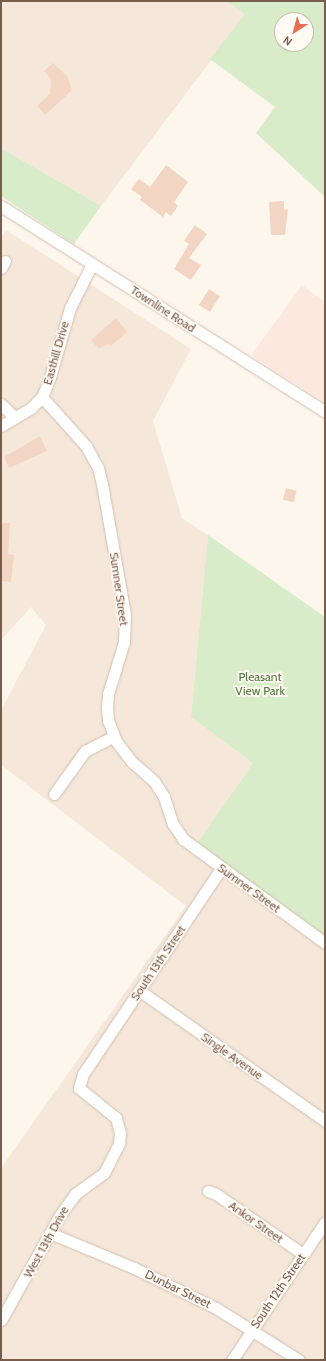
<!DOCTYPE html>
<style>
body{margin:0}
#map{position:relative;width:326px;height:1361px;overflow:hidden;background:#fdf6ec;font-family:Cabin,sans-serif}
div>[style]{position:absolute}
.residential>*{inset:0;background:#f5e8da}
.commercial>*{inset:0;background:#fde8e0}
.green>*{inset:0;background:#d8ecc9}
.building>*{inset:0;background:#f3d5c3;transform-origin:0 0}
.roads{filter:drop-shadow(0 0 1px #d1beb0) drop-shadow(0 0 1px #d1beb0)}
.minor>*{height:11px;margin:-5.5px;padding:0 5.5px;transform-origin:5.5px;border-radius:5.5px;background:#fff}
span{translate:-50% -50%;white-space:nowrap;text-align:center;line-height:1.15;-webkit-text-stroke:3.5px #fffaf3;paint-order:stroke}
.street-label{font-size:12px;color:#7a5c4d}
.park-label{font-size:12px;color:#537a41}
.frame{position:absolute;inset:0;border:2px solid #7a5c4d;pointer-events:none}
.north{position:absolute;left:274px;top:12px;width:40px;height:40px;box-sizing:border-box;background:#fffaf3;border:1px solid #cabbb1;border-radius:50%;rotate:216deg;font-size:11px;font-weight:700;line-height:16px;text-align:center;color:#7a5c4d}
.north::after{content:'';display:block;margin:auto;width:14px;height:18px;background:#e76f51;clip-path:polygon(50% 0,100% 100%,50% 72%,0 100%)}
</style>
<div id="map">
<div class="residential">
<i style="clip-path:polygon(1px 1px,227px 1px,246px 14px,101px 206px,1px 148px)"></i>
<i style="clip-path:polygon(6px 230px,191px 349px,153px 421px,182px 518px,208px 535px,191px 716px,253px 763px,198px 842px,250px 883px,325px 936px,325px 1360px,1px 1360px,1px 1168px,186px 906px,1px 765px,1px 710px,46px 625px,31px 607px,1px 640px,1px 237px)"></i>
</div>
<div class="commercial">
<i style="clip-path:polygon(302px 285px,325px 302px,325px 403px,251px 355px)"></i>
</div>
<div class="green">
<i style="clip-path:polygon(evenodd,227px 1px,325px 1px,325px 197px,256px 133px,275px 107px,210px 59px,245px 14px,227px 1px,282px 20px,306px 20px,306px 44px,282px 44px,282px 20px)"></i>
<i style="clip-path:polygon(1px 148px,101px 206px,74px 244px,1px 196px)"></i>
<i style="clip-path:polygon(208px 535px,325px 617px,325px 936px,250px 883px,198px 842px,253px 763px,191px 717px)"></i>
</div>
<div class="building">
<i style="clip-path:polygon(53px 63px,67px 76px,72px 90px,45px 115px,37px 106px,50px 94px,51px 79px,44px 71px)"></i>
<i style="clip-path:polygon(166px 165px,188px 182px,174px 202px,178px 206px,171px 216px,166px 212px,163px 217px,140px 200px,142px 197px,131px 189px,139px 179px,150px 187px)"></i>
<i style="clip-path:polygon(284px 201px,284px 210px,288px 209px,285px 235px,271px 235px,269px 202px)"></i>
<i style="clip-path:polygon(195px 225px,207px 234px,189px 258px,201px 265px,191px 280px,174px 269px,189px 244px,184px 241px)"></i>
<i style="left:209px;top:289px;width:13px;height:19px;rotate:32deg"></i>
<i style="clip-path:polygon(116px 318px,127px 332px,111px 346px,108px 344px,99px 349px,91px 340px)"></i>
<i style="clip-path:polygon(40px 436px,47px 451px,9px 468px,4px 457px)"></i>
<i style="left:286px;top:488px;width:11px;height:12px;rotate:15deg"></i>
<i style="clip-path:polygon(1px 523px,10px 523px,8px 554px,14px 555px,11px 582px,1px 581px)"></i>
</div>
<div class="roads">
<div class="minor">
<i style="left:1px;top:206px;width:384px;rotate:32.4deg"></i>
<i style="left:1px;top:268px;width:8px;rotate:-60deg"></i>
<i style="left:42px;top:397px;width:66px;rotate:48.1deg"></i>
<i style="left:86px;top:446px;width:25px;rotate:61deg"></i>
<i style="left:98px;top:468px;width:16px;rotate:76deg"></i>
<i style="left:102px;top:484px;width:133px;rotate:80deg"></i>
<i style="left:125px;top:615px;width:27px;rotate:92deg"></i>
<i style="left:124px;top:642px;width:54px;rotate:107.1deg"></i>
<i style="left:108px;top:694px;width:13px;rotate:94deg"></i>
<i style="left:107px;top:707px;width:13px;rotate:86deg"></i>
<i style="left:108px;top:720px;width:22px;rotate:69deg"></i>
<i style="left:116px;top:741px;width:26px;rotate:53deg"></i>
<i style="left:132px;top:762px;width:29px;rotate:41deg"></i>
<i style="left:154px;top:781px;width:19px;rotate:58deg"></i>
<i style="left:164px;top:797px;width:28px;rotate:72deg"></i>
<i style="left:173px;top:824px;width:18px;rotate:56deg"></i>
<i style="left:183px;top:839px;width:176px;rotate:36.2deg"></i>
<i style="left:1px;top:404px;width:18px;rotate:45deg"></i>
<i style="left:1px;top:426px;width:35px;rotate:-31deg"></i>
<i style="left:31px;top:408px;width:16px;rotate:-45deg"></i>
<i style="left:42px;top:397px;width:22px;rotate:-68deg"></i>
<i style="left:50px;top:377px;width:72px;rotate:-73.8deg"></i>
<i style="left:70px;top:308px;width:49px;rotate:-63.4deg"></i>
<i style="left:54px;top:794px;width:53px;rotate:-54.2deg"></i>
<i style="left:85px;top:751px;width:31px;rotate:-27deg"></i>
<i style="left:140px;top:991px;width:226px;rotate:35.1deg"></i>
<i style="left:208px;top:1191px;width:9px;rotate:21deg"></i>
<i style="left:216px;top:1194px;width:106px;rotate:34.6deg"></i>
<i style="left:50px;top:1233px;width:91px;rotate:22.6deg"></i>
<i style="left:134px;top:1268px;width:91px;rotate:26deg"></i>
<i style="left:216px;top:1308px;width:98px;rotate:32.1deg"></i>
<i style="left:1px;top:1320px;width:120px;rotate:-60.7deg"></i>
<i style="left:60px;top:1215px;width:26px;rotate:-54deg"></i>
<i style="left:75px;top:1194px;width:36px;rotate:-36deg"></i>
<i style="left:104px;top:1173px;width:34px;rotate:-63deg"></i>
<i style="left:119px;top:1143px;width:10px;rotate:-84deg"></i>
<i style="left:120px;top:1133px;width:16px;rotate:-105deg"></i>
<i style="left:116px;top:1118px;width:48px;rotate:-141deg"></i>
<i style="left:79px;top:1088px;width:15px;rotate:-74deg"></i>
<i style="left:83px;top:1074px;width:247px;rotate:-56.1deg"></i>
<i style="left:232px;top:1360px;width:166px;rotate:-56deg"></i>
</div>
</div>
<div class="street-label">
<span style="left:163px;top:309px;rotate:33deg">Townline Road</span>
<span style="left:56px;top:353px;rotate:-74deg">Easthill Drive</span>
<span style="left:119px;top:589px;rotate:82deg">Sumner Street</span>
<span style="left:249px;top:888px;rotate:36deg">Sumner Street</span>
<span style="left:158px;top:963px;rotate:-56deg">South 13th Street</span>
<span style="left:232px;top:1056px;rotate:35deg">Single Avenue</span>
<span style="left:256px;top:1222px;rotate:35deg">Ankor Street</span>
<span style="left:46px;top:1242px;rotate:-61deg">West 13th Drive</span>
<span style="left:178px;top:1289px;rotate:26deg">Dunbar Street</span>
<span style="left:278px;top:1291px;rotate:-56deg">South 12th Street</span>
</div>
<div class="park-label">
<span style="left:260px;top:684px">Pleasant<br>View Park</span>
</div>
<div class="frame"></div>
<div class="north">N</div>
</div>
